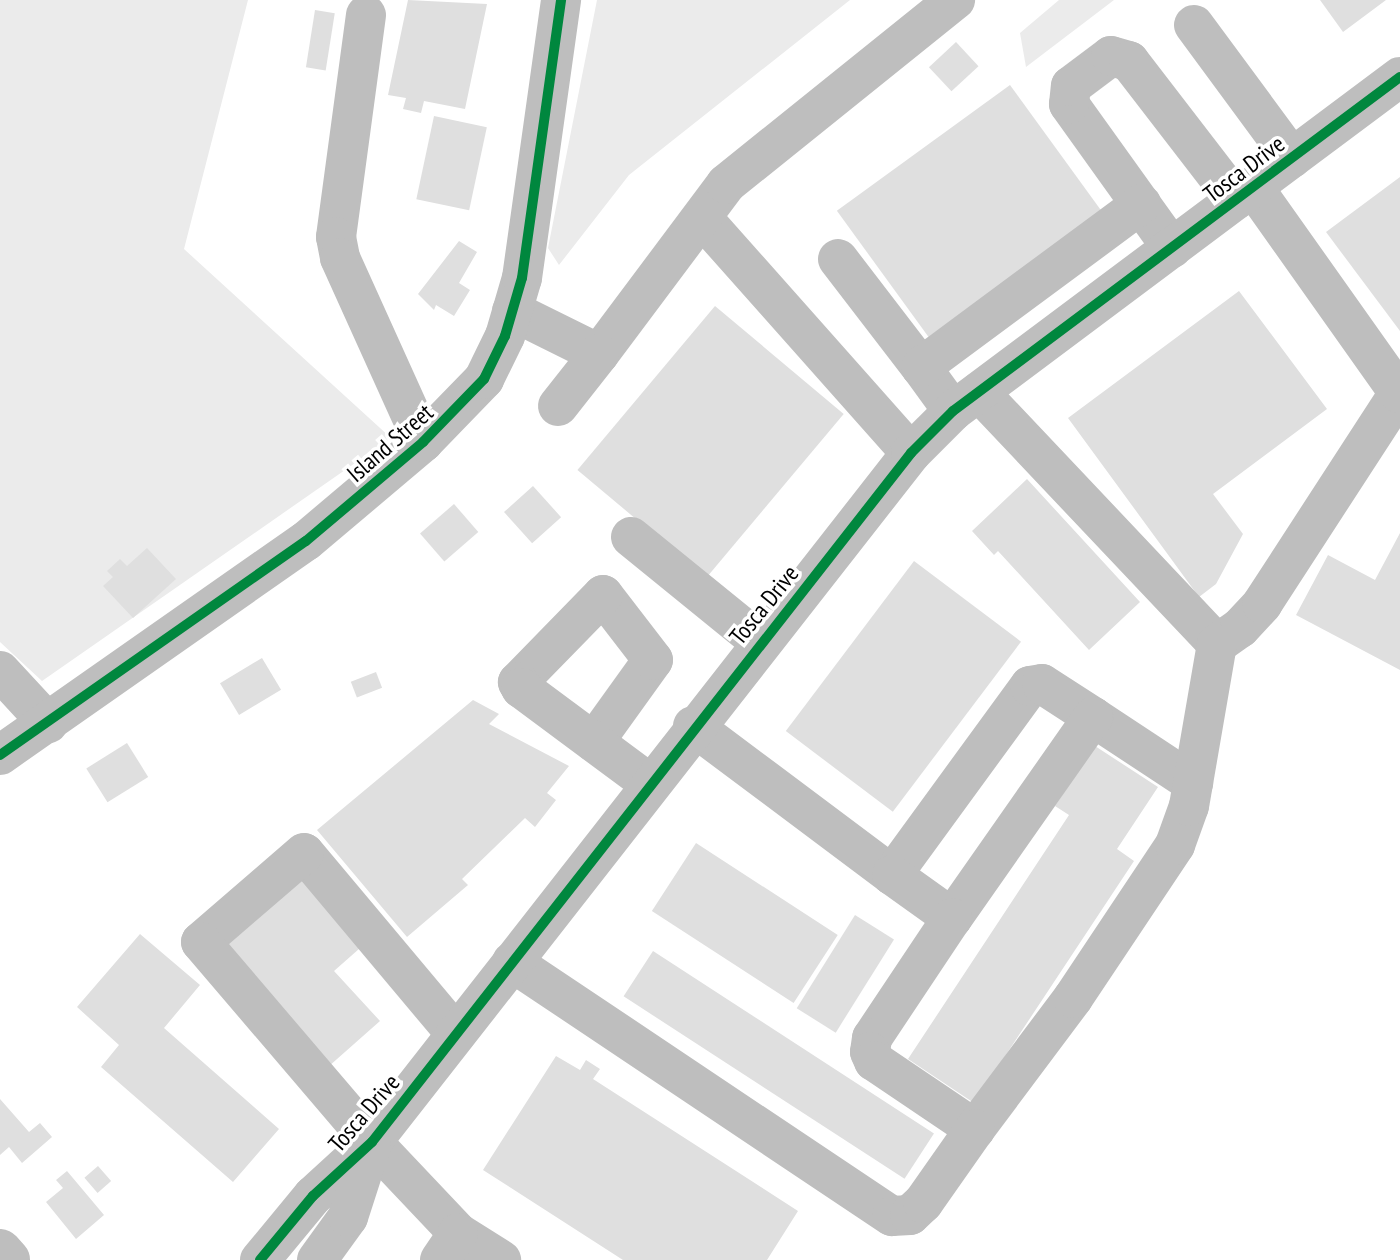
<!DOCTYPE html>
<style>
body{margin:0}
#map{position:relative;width:1400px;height:1260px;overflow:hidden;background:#fff;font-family:"PT Sans Narrow",sans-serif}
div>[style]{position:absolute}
.green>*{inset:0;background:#ebebeb}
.building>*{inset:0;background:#dfdfdf;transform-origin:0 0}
.minor>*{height:40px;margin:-20px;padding:0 20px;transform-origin:20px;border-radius:20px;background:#bebebe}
.major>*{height:44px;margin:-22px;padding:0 22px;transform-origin:22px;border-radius:22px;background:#bebebe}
.cycleway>*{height:10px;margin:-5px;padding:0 5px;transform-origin:5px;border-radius:5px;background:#00873e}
span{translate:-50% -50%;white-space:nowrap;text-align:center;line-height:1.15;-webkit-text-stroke:7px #fff;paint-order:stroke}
.street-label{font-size:24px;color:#000}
</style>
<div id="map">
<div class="green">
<i style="clip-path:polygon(0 0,248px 0,184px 249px,391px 438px,42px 681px,0 642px)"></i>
<i style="clip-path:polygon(597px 0,850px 0,629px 175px,559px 265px,548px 248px)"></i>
<i style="clip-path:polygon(1059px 0,1114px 0,1026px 67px,1020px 33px)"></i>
</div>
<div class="building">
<i style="clip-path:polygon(408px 0,487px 4px,465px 109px,424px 101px,421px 113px,403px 109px,406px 98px,388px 95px)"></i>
<i style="clip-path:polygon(1320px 0,1386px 0,1343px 32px)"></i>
<i style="left:315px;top:10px;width:20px;height:58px;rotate:9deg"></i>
<i style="left:956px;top:42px;width:33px;height:37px;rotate:47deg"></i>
<i style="left:1010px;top:85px;width:156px;height:214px;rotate:54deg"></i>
<i style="left:434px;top:116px;width:54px;height:85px;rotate:12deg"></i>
<i style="clip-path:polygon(1400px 177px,1400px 331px,1326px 232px)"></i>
<i style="clip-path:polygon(459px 241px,477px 252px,459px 283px,470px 290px,454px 316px,436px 305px,434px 310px,418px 294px)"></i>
<i style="clip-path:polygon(1239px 291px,1327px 409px,1213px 494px,1243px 534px,1216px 584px,1199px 597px,1068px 418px)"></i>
<i style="left:715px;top:306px;width:168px;height:214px;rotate:40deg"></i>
<i style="clip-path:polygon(1027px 479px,1140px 602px,1089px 650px,998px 551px,994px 555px,972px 531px)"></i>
<i style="left:533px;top:486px;width:42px;height:39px;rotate:48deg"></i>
<i style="left:454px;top:504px;width:37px;height:45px;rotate:49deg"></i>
<i style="clip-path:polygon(1400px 533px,1400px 670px,1296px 615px,1328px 555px,1375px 580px)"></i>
<i style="clip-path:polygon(147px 548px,176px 579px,133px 618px,103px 586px,113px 577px,107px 571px,120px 559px,127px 566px)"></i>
<i style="left:914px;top:561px;width:134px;height:213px;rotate:37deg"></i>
<i style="left:262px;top:658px;width:37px;height:49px;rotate:59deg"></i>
<i style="left:376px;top:672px;width:17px;height:27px;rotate:69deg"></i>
<i style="clip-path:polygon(473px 700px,499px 714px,489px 724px,569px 766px,547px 793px,556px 800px,535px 827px,525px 818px,462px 879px,468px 885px,407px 937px,317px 830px)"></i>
<i style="left:127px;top:743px;width:40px;height:48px;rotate:58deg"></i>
<i style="clip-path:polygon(1095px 746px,1158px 787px,1117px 849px,1134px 861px,974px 1103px,908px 1059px,1069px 815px,1055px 806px)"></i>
<i style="left:696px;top:843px;width:169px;height:81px;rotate:33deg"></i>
<i style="clip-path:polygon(304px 869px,368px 941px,334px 971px,380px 1021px,328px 1067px,219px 945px)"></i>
<i style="left:855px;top:915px;width:46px;height:110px;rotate:32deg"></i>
<i style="clip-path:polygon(140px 934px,200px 985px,164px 1028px,279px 1129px,233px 1182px,101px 1067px,119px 1045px,77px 1007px)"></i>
<i style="left:653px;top:951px;width:335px;height:54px;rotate:33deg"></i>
<i style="clip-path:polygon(556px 1056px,580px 1070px,586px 1060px,600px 1069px,593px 1079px,798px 1211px,767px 1260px,623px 1260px,483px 1170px)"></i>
<i style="clip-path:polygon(0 1099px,29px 1132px,40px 1123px,52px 1137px,22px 1163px,9px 1147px,0 1155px)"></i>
<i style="left:98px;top:1166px;width:20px;height:18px;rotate:49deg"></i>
<i style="clip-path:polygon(67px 1171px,104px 1215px,76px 1239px,46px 1202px,63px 1188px,56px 1180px)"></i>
</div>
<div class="minor">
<i style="left:366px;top:15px;width:224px;rotate:97.7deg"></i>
<i style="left:336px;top:237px;width:21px;rotate:79deg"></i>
<i style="left:340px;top:258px;width:202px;rotate:65.7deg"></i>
<i style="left:1194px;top:25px;width:165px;rotate:53.6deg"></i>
<i style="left:703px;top:219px;width:313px;rotate:48.4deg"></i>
<i style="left:1172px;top:248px;width:177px;rotate:-125.6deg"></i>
<i style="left:1069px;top:104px;width:18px;rotate:-84deg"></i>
<i style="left:1071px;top:86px;width:50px;rotate:-36.9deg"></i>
<i style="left:1111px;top:56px;width:19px;rotate:16deg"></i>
<i style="left:1129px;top:61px;width:175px;rotate:52.4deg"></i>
<i style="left:838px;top:259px;width:136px;rotate:52.5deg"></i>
<i style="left:512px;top:311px;width:97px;rotate:26.3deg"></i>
<i style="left:599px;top:354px;width:212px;rotate:-53.2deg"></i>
<i style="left:726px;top:184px;width:294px;rotate:-38.8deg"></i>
<i style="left:979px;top:392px;width:347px;rotate:46.6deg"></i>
<i style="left:1217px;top:644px;width:28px;rotate:-35deg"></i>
<i style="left:1240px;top:628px;width:33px;rotate:-47deg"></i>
<i style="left:1262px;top:604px;width:252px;rotate:-57deg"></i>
<i style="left:1399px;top:393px;width:252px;rotate:-125.3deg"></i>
<i style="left:558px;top:406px;width:66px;rotate:-51.7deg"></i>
<i style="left:953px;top:411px;width:54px;rotate:-126deg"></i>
<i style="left:921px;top:367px;width:274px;rotate:-36.5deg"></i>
<i style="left:631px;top:537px;width:166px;rotate:39.1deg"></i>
<i style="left:0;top:671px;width:71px;rotate:47.3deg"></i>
<i style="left:1093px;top:717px;width:120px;rotate:33.4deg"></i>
<i style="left:693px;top:726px;width:249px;rotate:36.8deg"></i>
<i style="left:892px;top:875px;width:234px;rotate:-53.9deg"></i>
<i style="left:1030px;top:686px;width:12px;rotate:-9deg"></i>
<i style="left:1042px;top:684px;width:61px;rotate:32.9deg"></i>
<i style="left:1093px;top:717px;width:246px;rotate:125deg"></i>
<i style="left:594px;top:742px;width:101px;rotate:-54.3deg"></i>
<i style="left:653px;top:660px;width:82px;rotate:-127.6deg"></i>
<i style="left:603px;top:595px;width:122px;rotate:134.3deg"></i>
<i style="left:518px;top:682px;width:7px;rotate:63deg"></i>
<i style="left:521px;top:688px;width:159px;rotate:36.6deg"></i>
<i style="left:0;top:755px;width:373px;rotate:-35deg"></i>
<i style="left:306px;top:541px;width:153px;rotate:-40.2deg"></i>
<i style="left:423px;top:442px;width:88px;rotate:-45.9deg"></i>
<i style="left:484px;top:379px;width:48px;rotate:-64deg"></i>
<i style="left:505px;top:336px;width:60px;rotate:-73.7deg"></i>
<i style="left:522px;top:278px;width:281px;rotate:-82deg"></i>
<i style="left:892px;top:875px;width:74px;rotate:35.6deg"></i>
<i style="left:952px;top:918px;width:144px;rotate:123.7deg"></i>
<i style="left:872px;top:1038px;width:14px;rotate:98deg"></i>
<i style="left:870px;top:1052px;width:10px;rotate:66deg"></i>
<i style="left:874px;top:1061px;width:122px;rotate:34deg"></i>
<i style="left:975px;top:1129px;width:164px;rotate:-53.2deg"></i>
<i style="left:1073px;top:998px;width:184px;rotate:-56.3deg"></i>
<i style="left:1175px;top:845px;width:41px;rotate:-70.3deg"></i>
<i style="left:1189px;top:806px;width:164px;rotate:-80.2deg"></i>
<i style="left:512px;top:962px;width:457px;rotate:33.8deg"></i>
<i style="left:892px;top:1216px;width:18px;rotate:-3deg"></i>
<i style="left:910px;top:1215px;width:18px;rotate:-43deg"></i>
<i style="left:923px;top:1203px;width:90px;rotate:-54.9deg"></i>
<i style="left:456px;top:1034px;width:236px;rotate:-130deg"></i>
<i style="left:304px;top:853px;width:136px;rotate:139.2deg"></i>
<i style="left:201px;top:942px;width:263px;rotate:49.5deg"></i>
<i style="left:372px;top:1142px;width:125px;rotate:46.6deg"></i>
<i style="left:458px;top:1233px;width:51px;rotate:32.1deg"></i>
<i style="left:260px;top:1260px;width:83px;rotate:-50.4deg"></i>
<i style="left:313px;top:1196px;width:80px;rotate:-42.5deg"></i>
<i style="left:372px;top:1142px;width:875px;rotate:-51.96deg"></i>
<i style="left:911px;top:453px;width:59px;rotate:-45deg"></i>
<i style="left:953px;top:411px;width:558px;rotate:-36.77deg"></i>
<i style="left:317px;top:1260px;width:53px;rotate:-54.2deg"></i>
<i style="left:348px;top:1217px;width:75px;rotate:-72.1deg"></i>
<i style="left:440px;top:1260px;width:32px;rotate:-56deg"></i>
</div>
<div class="major">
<i style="left:0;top:1251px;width:12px;rotate:48deg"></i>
</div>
<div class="cycleway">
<i style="left:0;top:755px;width:373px;rotate:-35deg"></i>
<i style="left:306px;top:541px;width:153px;rotate:-40.2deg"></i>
<i style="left:423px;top:442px;width:88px;rotate:-45.9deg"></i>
<i style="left:484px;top:379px;width:48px;rotate:-64deg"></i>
<i style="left:505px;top:336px;width:60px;rotate:-73.7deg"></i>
<i style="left:522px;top:278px;width:281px;rotate:-82deg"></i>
<i style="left:260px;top:1260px;width:83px;rotate:-50.4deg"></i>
<i style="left:313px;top:1196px;width:80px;rotate:-42.5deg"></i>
<i style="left:372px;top:1142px;width:875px;rotate:-51.96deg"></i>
<i style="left:911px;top:453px;width:59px;rotate:-45deg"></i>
<i style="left:953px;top:411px;width:558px;rotate:-36.77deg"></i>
</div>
<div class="street-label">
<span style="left:1244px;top:169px;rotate:-37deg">Tosca Drive</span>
<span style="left:390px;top:443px;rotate:-41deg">Island Street</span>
<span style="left:764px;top:605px;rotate:-51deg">Tosca Drive</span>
<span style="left:364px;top:1113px;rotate:-49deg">Tosca Drive</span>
</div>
</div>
